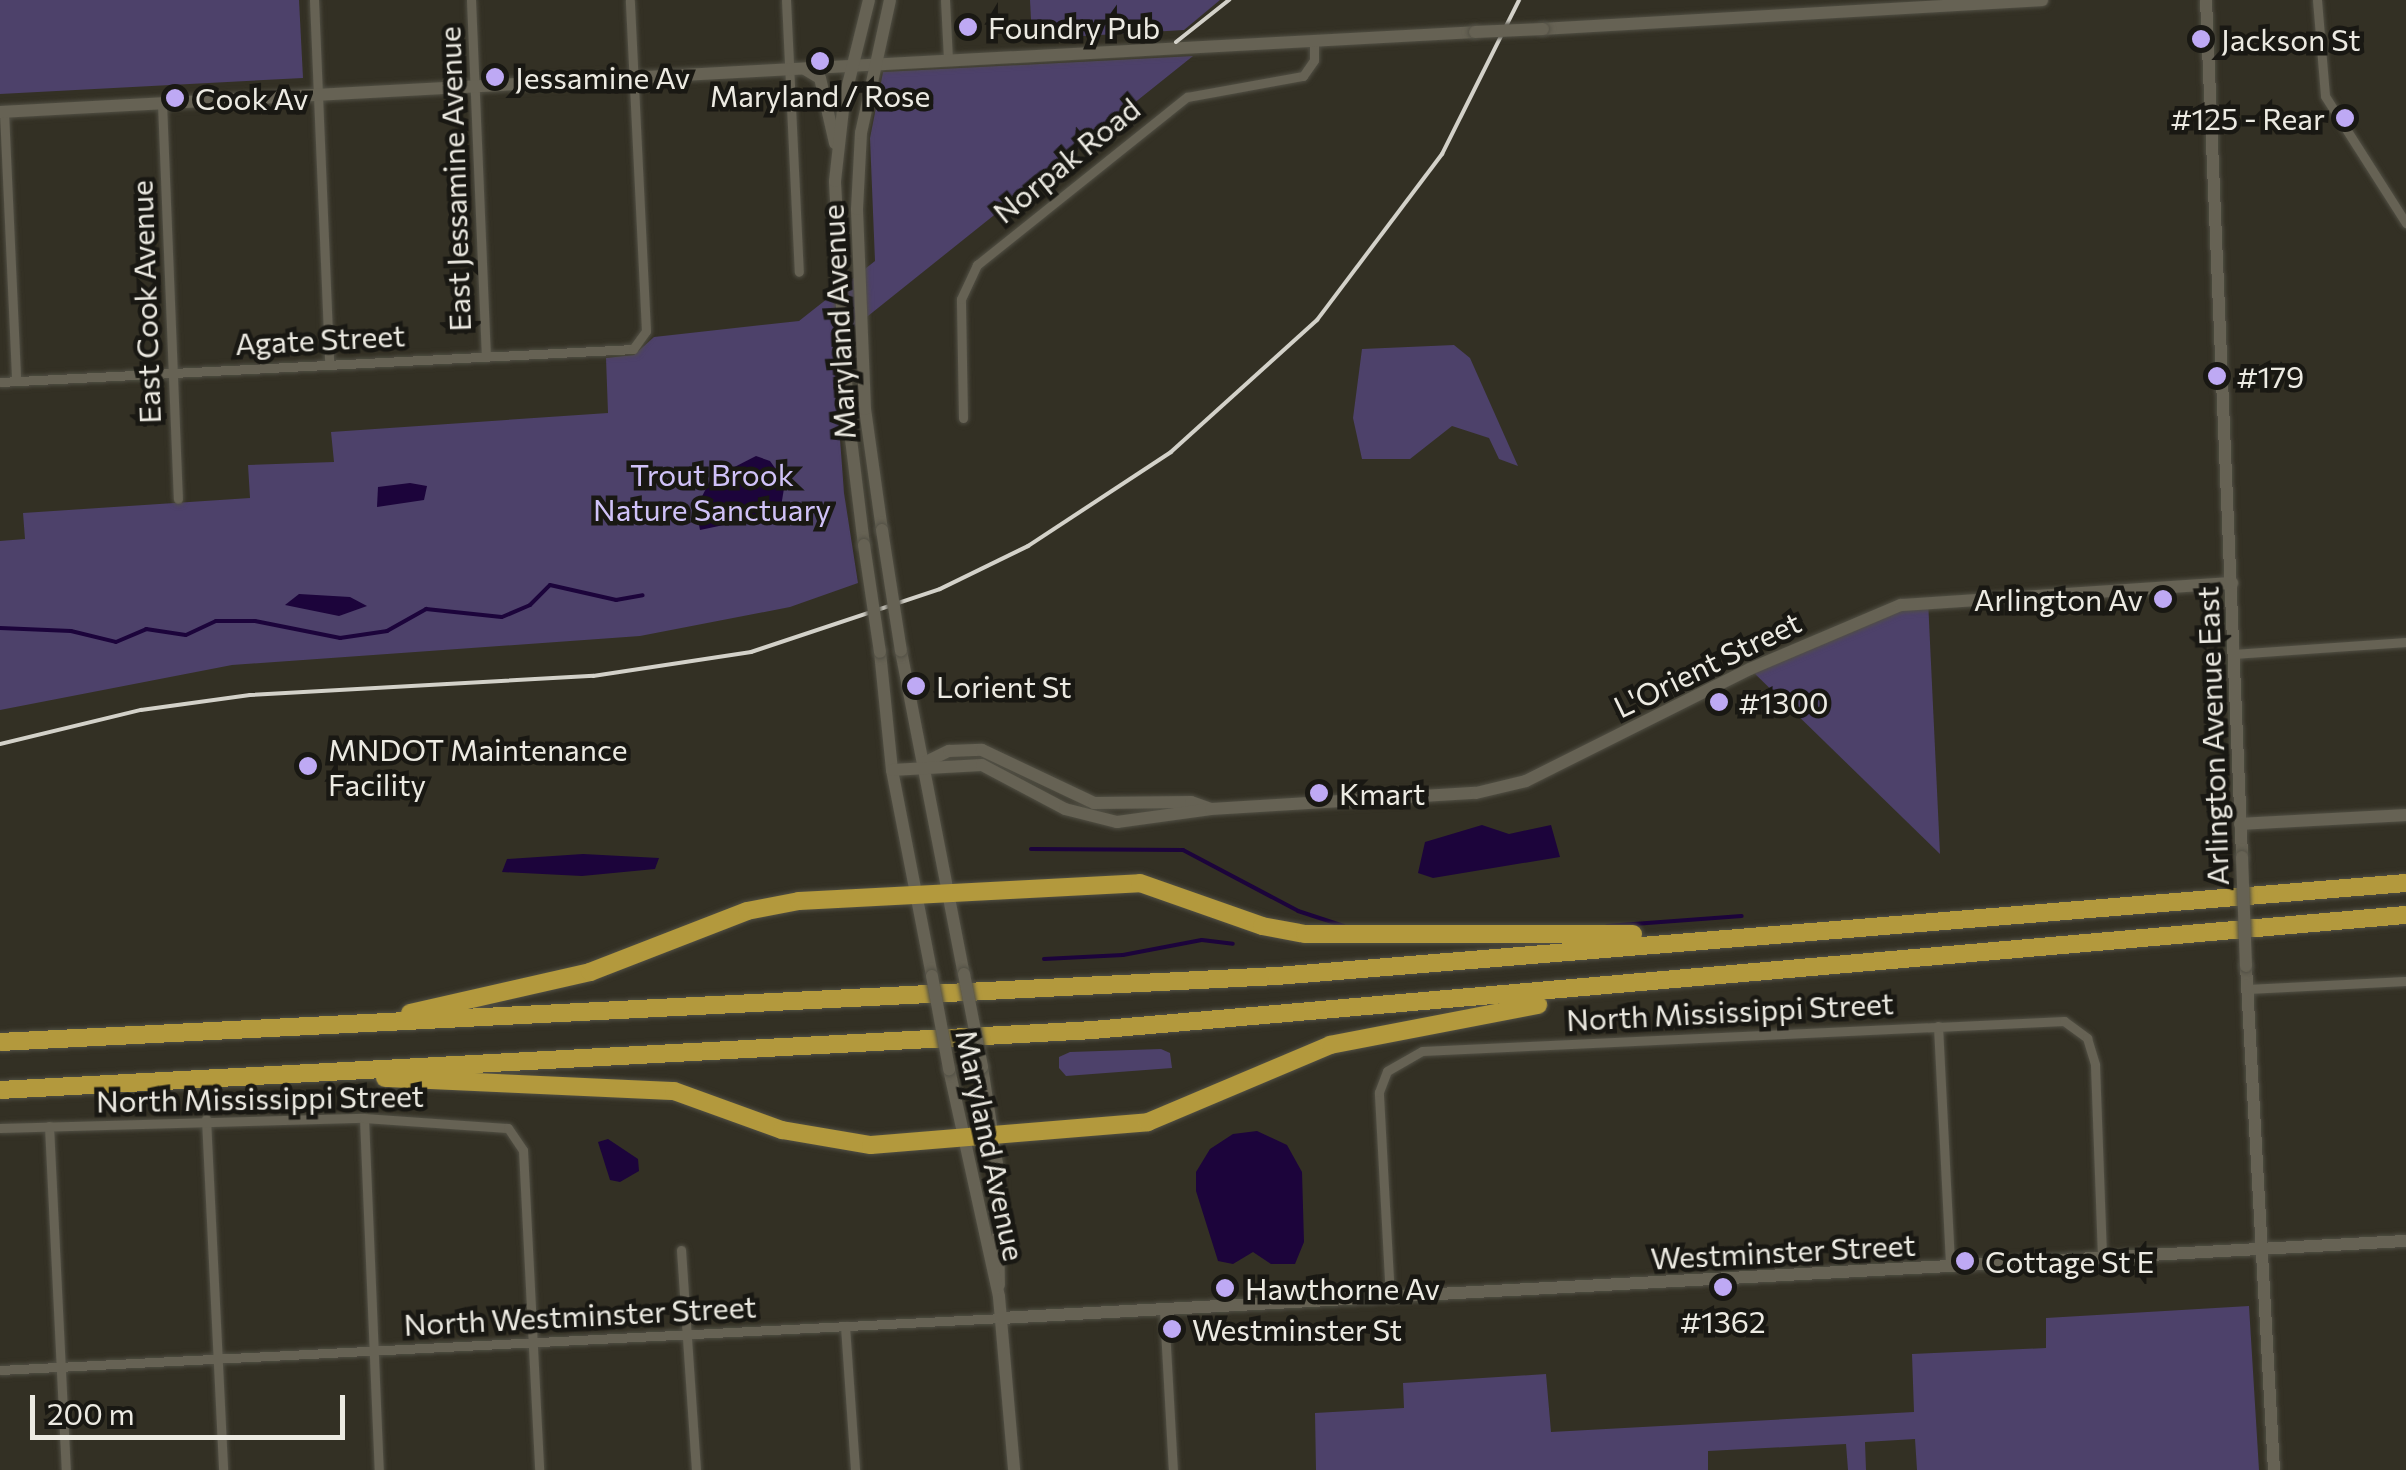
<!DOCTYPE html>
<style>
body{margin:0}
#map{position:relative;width:2406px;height:1470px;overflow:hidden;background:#333024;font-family:Commissioner,sans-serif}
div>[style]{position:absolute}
.green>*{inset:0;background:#4d416a}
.water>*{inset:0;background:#1c043b}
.stream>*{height:4px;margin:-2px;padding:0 2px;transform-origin:2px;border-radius:2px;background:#1c043b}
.roads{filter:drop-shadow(0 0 2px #514f44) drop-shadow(0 0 2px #514f44)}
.street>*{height:9px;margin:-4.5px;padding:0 4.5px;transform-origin:4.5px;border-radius:4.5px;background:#666254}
.secondary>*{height:12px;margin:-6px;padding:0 6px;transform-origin:6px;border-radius:6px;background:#666254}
.highway>*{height:18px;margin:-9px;padding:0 9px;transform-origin:9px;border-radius:9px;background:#b3993d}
.rail>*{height:4px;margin:-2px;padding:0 2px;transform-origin:2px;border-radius:2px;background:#d3d1c9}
.bridges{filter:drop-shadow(0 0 2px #514f44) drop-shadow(0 0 2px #514f44)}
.secondary-bridge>*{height:12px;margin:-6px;padding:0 6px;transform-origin:6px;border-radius:6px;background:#666254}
.dots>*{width:28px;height:28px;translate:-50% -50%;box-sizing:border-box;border:5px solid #191813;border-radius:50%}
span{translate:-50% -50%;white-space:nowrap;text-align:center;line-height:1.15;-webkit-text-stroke:9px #191813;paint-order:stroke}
.poi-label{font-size:30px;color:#eceae2}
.left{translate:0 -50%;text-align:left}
.right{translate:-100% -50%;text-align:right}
.street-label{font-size:30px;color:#eceae2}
.park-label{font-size:30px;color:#d0c2f8}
.scale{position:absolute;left:30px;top:1395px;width:315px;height:45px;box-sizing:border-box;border:5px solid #eceae2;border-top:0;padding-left:12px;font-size:30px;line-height:35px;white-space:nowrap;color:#eceae2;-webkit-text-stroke:8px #191813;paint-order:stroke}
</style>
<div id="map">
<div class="green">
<i style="clip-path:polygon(0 0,299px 0,303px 78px,0 94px)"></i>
<i style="clip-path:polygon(1030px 0,1220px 0,1184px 30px,1032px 39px)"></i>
<i style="clip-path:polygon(1193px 56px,833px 344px,844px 493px,858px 583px,790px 607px,640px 636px,232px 665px,0 710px,0 541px,25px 539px,23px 513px,250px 498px,248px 465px,334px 462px,331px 432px,608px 413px,606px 358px,634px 355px,654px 337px,799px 321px,875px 261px,870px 138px,883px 72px)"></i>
<i style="clip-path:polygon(1454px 345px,1470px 358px,1518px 466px,1499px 459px,1489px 438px,1452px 426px,1410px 459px,1362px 459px,1353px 418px,1362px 349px)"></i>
<i style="clip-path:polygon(1928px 600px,1940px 854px,1750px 669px)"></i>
<i style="clip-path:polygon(1161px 1049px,1170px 1053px,1172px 1068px,1066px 1076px,1059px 1068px,1059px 1057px,1070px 1052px)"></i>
<i style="clip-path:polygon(2249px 1306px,2259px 1470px,1917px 1470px,1915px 1439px,1865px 1442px,1866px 1470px,1848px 1470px,1846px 1444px,1708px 1451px,1708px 1470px,1316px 1470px,1315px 1413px,1404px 1408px,1403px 1383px,1546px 1374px,1551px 1432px,1914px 1412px,1912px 1354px,2046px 1348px,2046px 1318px)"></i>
</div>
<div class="water">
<i style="clip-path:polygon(756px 456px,770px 461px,785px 482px,780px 513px,700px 530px,696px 508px,711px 479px)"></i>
<i style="clip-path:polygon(410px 483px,427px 486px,424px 500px,377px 507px,378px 487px)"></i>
<i style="clip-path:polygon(299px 594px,350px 597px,367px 606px,339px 616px,285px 605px)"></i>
<i style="clip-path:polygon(1482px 825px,1509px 834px,1551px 825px,1560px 857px,1433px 878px,1418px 873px,1425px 842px)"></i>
<i style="clip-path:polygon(583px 854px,659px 858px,655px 869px,582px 876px,502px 872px,507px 859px)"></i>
<i style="clip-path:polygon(1257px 1131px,1287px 1145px,1302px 1172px,1304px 1242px,1295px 1264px,1271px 1264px,1253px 1252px,1233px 1264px,1218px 1261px,1196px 1191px,1196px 1172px,1210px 1149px,1233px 1134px)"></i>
<i style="clip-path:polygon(608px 1139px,638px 1159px,639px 1171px,620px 1182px,610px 1180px,598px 1142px)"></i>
</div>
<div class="stream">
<i style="left:0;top:628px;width:71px;rotate:2.4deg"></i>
<i style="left:71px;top:631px;width:46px;rotate:13.7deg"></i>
<i style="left:116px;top:642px;width:33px;rotate:-23deg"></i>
<i style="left:146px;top:629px;width:40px;rotate:8.5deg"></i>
<i style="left:186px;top:635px;width:33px;rotate:-25deg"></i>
<i style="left:216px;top:621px;width:39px"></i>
<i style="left:255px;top:621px;width:87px;rotate:11.3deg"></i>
<i style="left:340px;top:638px;width:48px;rotate:-8.5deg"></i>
<i style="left:387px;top:631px;width:45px;rotate:-29.4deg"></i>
<i style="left:426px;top:609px;width:76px;rotate:6deg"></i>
<i style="left:502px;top:617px;width:30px;rotate:-23deg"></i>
<i style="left:530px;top:605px;width:28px;rotate:-45deg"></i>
<i style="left:550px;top:585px;width:68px;rotate:12.8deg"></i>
<i style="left:616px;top:600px;width:27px;rotate:-10deg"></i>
<i style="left:1031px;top:849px;width:152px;rotate:0.4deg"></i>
<i style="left:1183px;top:850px;width:130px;rotate:27.9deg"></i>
<i style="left:1298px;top:911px;width:48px;rotate:18.1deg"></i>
<i style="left:1607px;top:926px;width:135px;rotate:-4.2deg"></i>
<i style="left:1044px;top:959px;width:79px;rotate:-2.9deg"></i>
<i style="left:1123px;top:955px;width:80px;rotate:-10.8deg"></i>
<i style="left:1202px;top:940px;width:31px;rotate:7deg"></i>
</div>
<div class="roads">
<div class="street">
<i style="left:314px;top:0;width:364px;rotate:87.6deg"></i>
<i style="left:471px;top:0;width:355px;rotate:87.6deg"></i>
<i style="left:786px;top:0;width:272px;rotate:87.3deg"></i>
<i style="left:945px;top:0;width:59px;rotate:87.1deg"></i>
<i style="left:2317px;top:0;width:96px;rotate:85.2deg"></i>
<i style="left:2325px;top:96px;width:151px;rotate:57.5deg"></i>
<i style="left:162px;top:103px;width:396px;rotate:87.7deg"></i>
<i style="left:4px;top:112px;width:269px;rotate:87.4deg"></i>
<i style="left:0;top:382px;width:634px;rotate:-2.98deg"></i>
<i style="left:633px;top:349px;width:22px;rotate:-54deg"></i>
<i style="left:646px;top:331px;width:331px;rotate:-92.8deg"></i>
<i style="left:963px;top:418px;width:119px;rotate:-91deg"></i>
<i style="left:961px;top:299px;width:38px;rotate:-65deg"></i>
<i style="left:977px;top:265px;width:269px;rotate:-38.7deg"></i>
<i style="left:1187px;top:97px;width:118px;rotate:-10.3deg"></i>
<i style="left:1303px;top:76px;width:19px;rotate:-55deg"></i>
<i style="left:1314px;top:60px;width:20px;rotate:-90deg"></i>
<i style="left:2234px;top:654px;width:172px;rotate:-4deg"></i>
<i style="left:2247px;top:989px;width:159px;rotate:-2.9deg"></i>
<i style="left:1938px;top:1026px;width:240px;rotate:87.1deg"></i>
<i style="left:364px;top:1118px;width:352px;rotate:87.6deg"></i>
<i style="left:206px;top:1119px;width:351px;rotate:87.2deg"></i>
<i style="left:49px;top:1126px;width:344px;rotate:87.2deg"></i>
<i style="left:0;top:1128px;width:364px;rotate:-1.6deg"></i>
<i style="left:364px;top:1118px;width:144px;rotate:4deg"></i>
<i style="left:508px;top:1128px;width:27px;rotate:56deg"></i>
<i style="left:523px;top:1150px;width:320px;rotate:87.1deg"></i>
<i style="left:681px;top:1250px;width:221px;rotate:86.1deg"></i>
<i style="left:1390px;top:1298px;width:206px;rotate:-93.1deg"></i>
<i style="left:1379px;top:1092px;width:22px;rotate:-69deg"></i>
<i style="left:1387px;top:1071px;width:40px;rotate:-29.7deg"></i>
<i style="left:1422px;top:1051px;width:643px;rotate:-2.68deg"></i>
<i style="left:2064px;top:1021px;width:29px;rotate:36deg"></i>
<i style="left:2087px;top:1038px;width:28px;rotate:73deg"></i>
<i style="left:2095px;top:1065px;width:193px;rotate:87.9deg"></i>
<i style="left:1164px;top:1311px;width:159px;rotate:86.8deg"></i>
<i style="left:845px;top:1326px;width:144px;rotate:86deg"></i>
<i style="left:0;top:1370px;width:1002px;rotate:-2.97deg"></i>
</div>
<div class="secondary">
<i style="left:2206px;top:0;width:858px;rotate:87.59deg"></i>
<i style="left:1543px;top:29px;width:500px;rotate:-3.3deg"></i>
<i style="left:805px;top:69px;width:17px;rotate:31deg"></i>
<i style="left:820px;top:78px;width:67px;rotate:77deg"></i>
<i style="left:0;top:112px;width:1477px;rotate:-3.1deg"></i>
<i style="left:882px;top:530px;width:122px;rotate:-98deg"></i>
<i style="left:865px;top:409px;width:200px;rotate:-92.3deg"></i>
<i style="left:857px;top:209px;width:76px;rotate:-87deg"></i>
<i style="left:861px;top:133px;width:136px;rotate:-77.7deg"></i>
<i style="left:864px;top:545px;width:131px;rotate:-97deg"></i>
<i style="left:848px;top:415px;width:234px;rotate:-93.2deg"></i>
<i style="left:835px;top:181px;width:81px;rotate:-83.6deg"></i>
<i style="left:844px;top:101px;width:104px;rotate:-76.1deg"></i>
<i style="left:901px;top:651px;width:329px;rotate:79deg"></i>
<i style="left:880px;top:652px;width:119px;rotate:84.2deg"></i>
<i style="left:892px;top:770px;width:210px;rotate:79deg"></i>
<i style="left:924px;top:763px;width:28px;rotate:-26deg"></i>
<i style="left:949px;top:751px;width:33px;rotate:-2deg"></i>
<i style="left:982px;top:750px;width:124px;rotate:25.3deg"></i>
<i style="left:1094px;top:803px;width:97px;rotate:-0.6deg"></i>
<i style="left:1191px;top:802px;width:21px;rotate:19deg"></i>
<i style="left:892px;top:770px;width:90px;rotate:-3.2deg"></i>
<i style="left:982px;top:765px;width:94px;rotate:27.9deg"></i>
<i style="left:1065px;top:809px;width:54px;rotate:14deg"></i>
<i style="left:1117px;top:822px;width:95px;rotate:-7.9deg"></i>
<i style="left:1211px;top:809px;width:265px;rotate:-3.5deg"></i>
<i style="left:1476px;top:793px;width:51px;rotate:-13.5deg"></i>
<i style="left:1526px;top:781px;width:250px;rotate:-26.6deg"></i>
<i style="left:1750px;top:669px;width:164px;rotate:-23deg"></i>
<i style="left:1901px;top:605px;width:332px;rotate:-3.8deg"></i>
<i style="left:2240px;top:824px;width:166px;rotate:-3.1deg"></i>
<i style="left:2246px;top:966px;width:505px;rotate:86.82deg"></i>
<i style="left:982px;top:1067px;width:98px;rotate:81.2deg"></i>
<i style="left:997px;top:1164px;width:121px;rotate:89.1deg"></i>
<i style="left:949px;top:1069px;width:233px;rotate:77.6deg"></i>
<i style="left:999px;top:1297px;width:174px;rotate:85deg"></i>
<i style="left:1001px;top:1318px;width:1407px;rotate:-3.14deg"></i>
</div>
<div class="highway">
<i style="left:410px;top:1013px;width:185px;rotate:-12.8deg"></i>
<i style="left:590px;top:972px;width:168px;rotate:-21.2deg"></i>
<i style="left:747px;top:911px;width:53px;rotate:-10.9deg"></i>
<i style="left:799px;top:901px;width:341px;rotate:-3deg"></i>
<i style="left:1140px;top:883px;width:129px;rotate:19.4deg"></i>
<i style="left:1262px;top:926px;width:44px;rotate:10.5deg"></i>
<i style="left:1305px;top:934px;width:328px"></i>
<i style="left:0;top:1042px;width:1279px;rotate:-2.96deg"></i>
<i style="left:1277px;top:976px;width:1133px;rotate:-4.71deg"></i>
<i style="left:385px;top:1078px;width:289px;rotate:2.6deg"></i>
<i style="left:674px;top:1091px;width:115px;rotate:19.9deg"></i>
<i style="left:782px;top:1130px;width:90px;rotate:9.6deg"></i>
<i style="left:871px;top:1145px;width:278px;rotate:-4.7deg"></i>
<i style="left:1148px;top:1122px;width:198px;rotate:-22.9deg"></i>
<i style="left:1330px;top:1045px;width:212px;rotate:-10.9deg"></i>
<i style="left:0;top:1090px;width:1095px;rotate:-3.14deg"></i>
<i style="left:1093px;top:1030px;width:1318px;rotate:-5.01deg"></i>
</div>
</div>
<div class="rail">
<i style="left:1176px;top:42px;width:68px;rotate:-38.4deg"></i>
<i style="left:0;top:744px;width:145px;rotate:-13.6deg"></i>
<i style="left:141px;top:710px;width:110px;rotate:-7.8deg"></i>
<i style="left:250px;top:695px;width:344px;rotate:-3.2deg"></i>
<i style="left:593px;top:676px;width:160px;rotate:-8.6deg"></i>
<i style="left:751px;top:652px;width:199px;rotate:-18.4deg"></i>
<i style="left:940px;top:589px;width:98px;rotate:-26deg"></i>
<i style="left:1028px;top:546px;width:171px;rotate:-33.3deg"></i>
<i style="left:1171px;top:452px;width:197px;rotate:-42.1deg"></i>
<i style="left:1317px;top:320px;width:208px;rotate:-53deg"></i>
<i style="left:1442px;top:154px;width:172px;rotate:-63.4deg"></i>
</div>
<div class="bridges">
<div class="secondary-bridge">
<i style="left:1475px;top:32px;width:68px;rotate:-2.5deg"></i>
<i style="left:882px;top:530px;width:122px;rotate:81.1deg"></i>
<i style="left:864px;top:545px;width:108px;rotate:81.5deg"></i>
<i style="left:2242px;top:857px;width:109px;rotate:87.9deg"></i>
<i style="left:964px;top:974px;width:95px;rotate:79deg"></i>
<i style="left:932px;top:976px;width:95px;rotate:79.6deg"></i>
</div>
</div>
<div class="dots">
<i style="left:968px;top:27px;background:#bea9f4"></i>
<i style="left:2201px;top:39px;background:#bea9f4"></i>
<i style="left:820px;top:61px;background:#bea9f4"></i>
<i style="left:495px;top:77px;background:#bea9f4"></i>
<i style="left:175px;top:98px;background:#bea9f4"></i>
<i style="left:2345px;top:118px;background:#bea9f4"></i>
<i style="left:2217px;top:376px;background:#bea9f4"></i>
<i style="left:2163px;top:599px;background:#bea9f4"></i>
<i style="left:916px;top:686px;background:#bea9f4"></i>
<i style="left:1719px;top:702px;background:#bea9f4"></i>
<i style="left:308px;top:766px;background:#bea9f4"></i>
<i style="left:1319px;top:793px;background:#bea9f4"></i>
<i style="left:1965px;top:1261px;background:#bea9f4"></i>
<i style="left:1723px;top:1287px;background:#bea9f4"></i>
<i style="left:1225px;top:1288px;background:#bea9f4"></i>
<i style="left:1172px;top:1329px;background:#bea9f4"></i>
</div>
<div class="poi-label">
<span class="left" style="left:988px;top:27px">Foundry Pub</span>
<span class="left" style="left:2221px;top:39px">Jackson St</span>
<span class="left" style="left:515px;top:77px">Jessamine Av</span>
<span style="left:820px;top:95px">Maryland / Rose</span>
<span class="left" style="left:195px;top:98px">Cook Av</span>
<span class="right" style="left:2325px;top:118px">#125 - Rear</span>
<span class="left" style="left:2237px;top:376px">#179</span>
<span class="right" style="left:2143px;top:599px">Arlington Av</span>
<span class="left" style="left:936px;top:686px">Lorient St</span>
<span class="left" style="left:1739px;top:702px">#1300</span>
<span class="left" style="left:328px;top:766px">MNDOT Maintenance<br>Facility</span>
<span class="left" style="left:1339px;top:793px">Kmart</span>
<span class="left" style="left:1985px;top:1261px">Cottage St E</span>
<span class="left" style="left:1245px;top:1288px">Hawthorne Av</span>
<span style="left:1723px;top:1321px">#1362</span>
<span class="left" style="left:1192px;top:1329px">Westminster St</span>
</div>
<div class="street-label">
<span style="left:1066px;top:160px;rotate:-39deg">Norpak Road</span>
<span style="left:454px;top:179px;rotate:-92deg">East Jessamine Avenue</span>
<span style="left:145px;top:302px;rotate:-92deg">East Cook Avenue</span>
<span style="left:838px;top:322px;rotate:-93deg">Maryland Avenue</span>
<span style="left:320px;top:339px;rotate:-3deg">Agate Street</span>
<span style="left:1707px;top:664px;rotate:-26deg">L'Orient Street</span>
<span style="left:2212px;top:736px;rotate:-92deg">Arlington Avenue East</span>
<span style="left:1730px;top:1011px;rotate:-3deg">North Mississippi Street</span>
<span style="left:260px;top:1098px;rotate:-1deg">North Mississippi Street</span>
<span style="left:991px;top:1145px;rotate:78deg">Maryland Avenue</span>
<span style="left:1783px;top:1251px;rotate:-3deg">Westminster Street</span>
<span style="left:580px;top:1315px;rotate:-3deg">North Westminster Street</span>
</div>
<div class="park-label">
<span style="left:712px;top:491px">Trout Brook<br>Nature Sanctuary</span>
</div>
<div class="scale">200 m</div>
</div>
